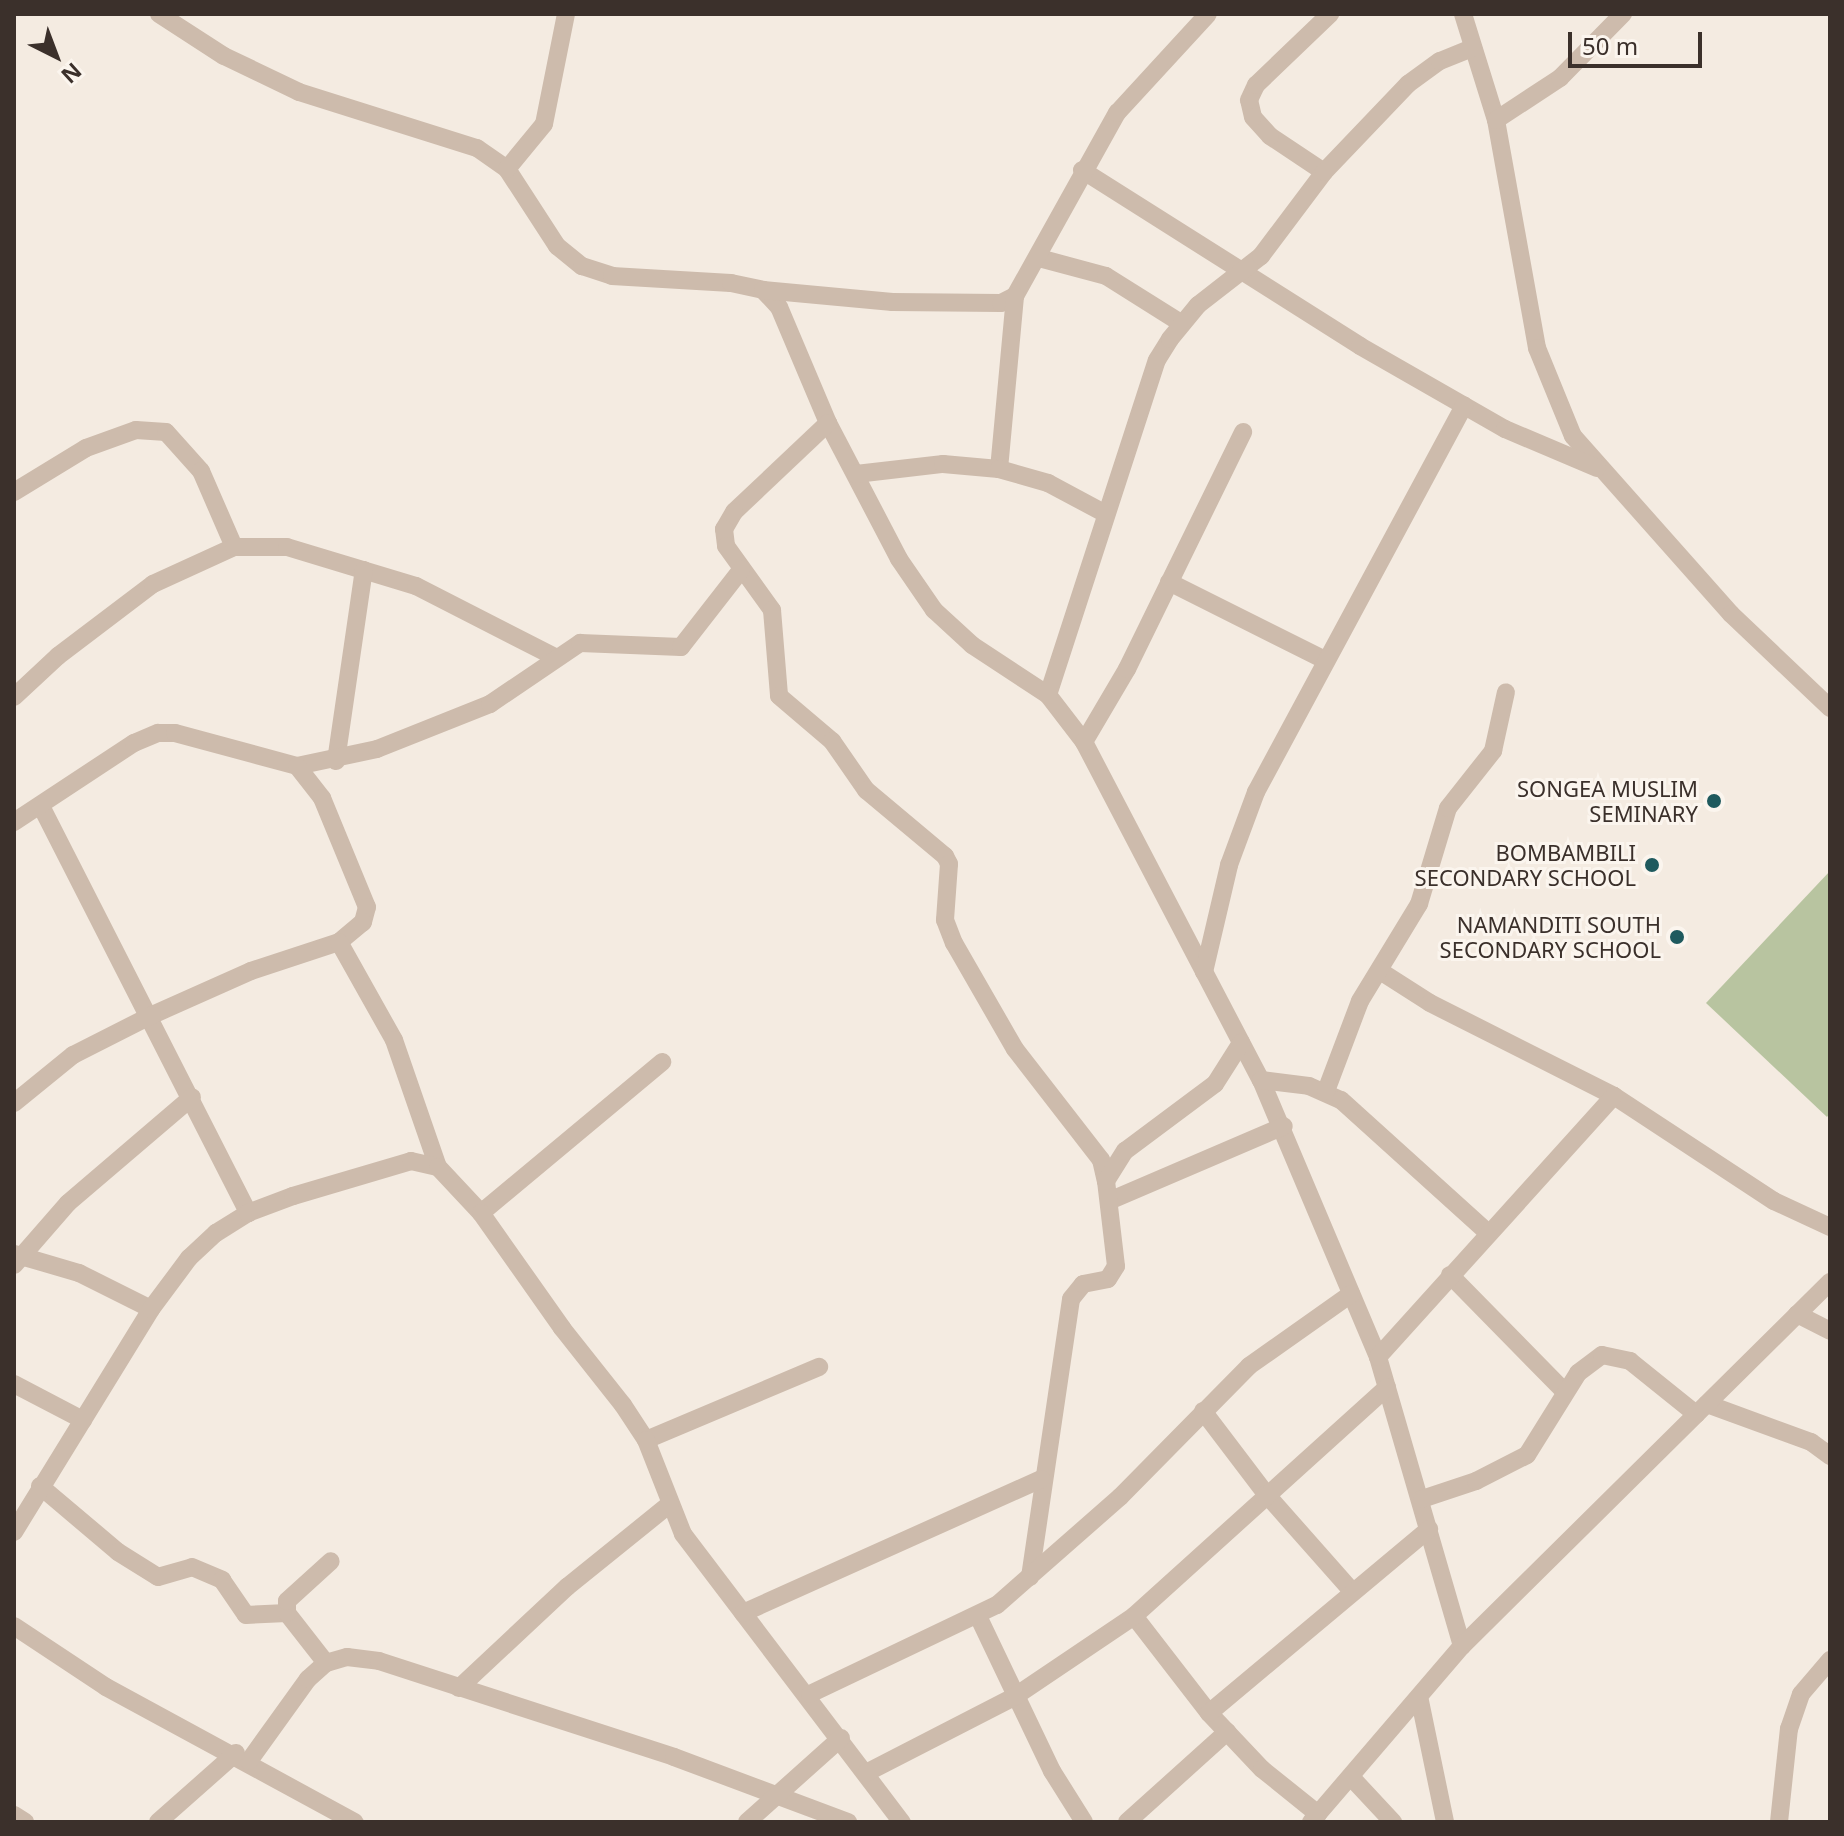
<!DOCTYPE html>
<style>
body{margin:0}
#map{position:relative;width:1844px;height:1836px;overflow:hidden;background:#f4ebe1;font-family:"Noto Sans",sans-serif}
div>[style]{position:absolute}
.green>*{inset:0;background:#b8c4a0}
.minor>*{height:18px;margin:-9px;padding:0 9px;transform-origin:9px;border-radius:9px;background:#cdbbac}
.dots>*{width:22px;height:22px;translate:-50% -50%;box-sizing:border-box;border:4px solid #fbf5ee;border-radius:50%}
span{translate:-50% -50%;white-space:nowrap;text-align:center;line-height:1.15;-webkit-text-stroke:6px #fbf5ee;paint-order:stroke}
.poi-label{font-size:22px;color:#3b302b}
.right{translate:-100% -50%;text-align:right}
.frame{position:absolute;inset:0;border:16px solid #3b302b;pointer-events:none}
.north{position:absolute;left:16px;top:16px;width:80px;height:80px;-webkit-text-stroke:6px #fbf5ee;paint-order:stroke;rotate:138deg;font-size:22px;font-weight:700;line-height:32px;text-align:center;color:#3b302b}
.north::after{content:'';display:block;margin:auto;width:28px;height:36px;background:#3b302b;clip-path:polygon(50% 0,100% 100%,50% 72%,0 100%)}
.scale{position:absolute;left:1568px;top:32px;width:134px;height:36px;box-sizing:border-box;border:4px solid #3b302b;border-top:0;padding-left:10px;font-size:24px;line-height:28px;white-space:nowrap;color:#3b302b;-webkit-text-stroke:6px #fbf5ee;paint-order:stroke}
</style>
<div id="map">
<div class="green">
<i style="clip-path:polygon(1830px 871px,1830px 1113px,1827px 1117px,1706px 1003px)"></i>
</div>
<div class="minor">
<i style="left:159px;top:14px;width:77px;rotate:32.9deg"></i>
<i style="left:224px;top:56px;width:83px;rotate:25.6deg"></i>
<i style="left:299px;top:92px;width:187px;rotate:17.5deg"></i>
<i style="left:477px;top:148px;width:37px;rotate:35deg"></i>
<i style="left:507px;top:169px;width:92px;rotate:57deg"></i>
<i style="left:557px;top:246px;width:32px;rotate:39deg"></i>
<i style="left:582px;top:266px;width:32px;rotate:18deg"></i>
<i style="left:612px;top:276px;width:119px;rotate:3.4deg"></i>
<i style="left:731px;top:283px;width:33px;rotate:12deg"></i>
<i style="left:763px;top:290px;width:23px;rotate:47deg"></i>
<i style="left:779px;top:307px;width:126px;rotate:67.1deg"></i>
<i style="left:828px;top:423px;width:153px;rotate:62.4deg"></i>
<i style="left:899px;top:559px;width:62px;rotate:55.5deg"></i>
<i style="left:934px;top:610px;width:52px;rotate:42.6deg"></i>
<i style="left:972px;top:645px;width:91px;rotate:33.3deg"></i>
<i style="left:1048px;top:695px;width:59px;rotate:52.5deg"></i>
<i style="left:1084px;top:742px;width:382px;rotate:62.4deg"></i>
<i style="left:1261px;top:1080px;width:301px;rotate:67.1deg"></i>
<i style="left:1378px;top:1357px;width:301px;rotate:73.8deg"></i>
<i style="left:1463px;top:14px;width:111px;rotate:72.7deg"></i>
<i style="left:1496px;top:120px;width:232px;rotate:79.8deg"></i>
<i style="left:1537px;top:348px;width:95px;rotate:67.8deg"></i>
<i style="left:1573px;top:436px;width:238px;rotate:48.4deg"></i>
<i style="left:1731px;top:614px;width:137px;rotate:43.5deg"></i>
<i style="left:1496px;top:120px;width:77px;rotate:-33.3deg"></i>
<i style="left:1560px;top:78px;width:90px;rotate:-45.5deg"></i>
<i style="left:507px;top:169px;width:58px;rotate:-50.6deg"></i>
<i style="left:544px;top:124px;width:112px;rotate:-78.7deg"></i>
<i style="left:1082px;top:170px;width:329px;rotate:32.3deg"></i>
<i style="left:1360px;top:346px;width:167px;rotate:29.8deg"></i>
<i style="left:1505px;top:429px;width:100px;rotate:23deg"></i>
<i style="left:1324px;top:172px;width:65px;rotate:-146.3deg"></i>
<i style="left:1270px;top:136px;width:25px;rotate:-132deg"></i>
<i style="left:1253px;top:117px;width:17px;rotate:-103deg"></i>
<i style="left:1249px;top:100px;width:17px;rotate:-65deg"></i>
<i style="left:1256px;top:85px;width:103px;rotate:-43.8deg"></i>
<i style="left:1039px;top:258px;width:69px;rotate:15deg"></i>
<i style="left:1106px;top:276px;width:89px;rotate:32.1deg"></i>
<i style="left:763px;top:290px;width:130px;rotate:5.3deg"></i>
<i style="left:892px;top:302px;width:109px;rotate:0.5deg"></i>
<i style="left:1001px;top:303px;width:16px;rotate:-27deg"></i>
<i style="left:1015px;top:296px;width:210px;rotate:-60.9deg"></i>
<i style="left:1117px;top:113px;width:134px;rotate:-47.4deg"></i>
<i style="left:828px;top:423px;width:129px;rotate:136.6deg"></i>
<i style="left:734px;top:512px;width:20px;rotate:120deg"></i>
<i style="left:724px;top:529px;width:17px;rotate:83deg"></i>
<i style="left:726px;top:546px;width:79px;rotate:54.3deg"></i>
<i style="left:772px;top:610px;width:86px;rotate:85.3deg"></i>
<i style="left:779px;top:696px;width:70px;rotate:40.3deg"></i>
<i style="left:832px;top:741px;width:60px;rotate:55.2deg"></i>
<i style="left:866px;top:790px;width:103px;rotate:39.9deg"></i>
<i style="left:945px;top:856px;width:9px;rotate:63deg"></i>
<i style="left:949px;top:864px;width:56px;rotate:94.1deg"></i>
<i style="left:945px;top:920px;width:25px;rotate:69deg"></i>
<i style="left:954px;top:943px;width:122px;rotate:60.1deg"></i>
<i style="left:1015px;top:1049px;width:140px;rotate:52.2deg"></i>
<i style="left:1101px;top:1160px;width:22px;rotate:77deg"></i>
<i style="left:999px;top:469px;width:174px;rotate:-84.7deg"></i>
<i style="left:856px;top:474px;width:88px;rotate:-6.6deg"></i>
<i style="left:943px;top:464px;width:56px;rotate:5.1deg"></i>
<i style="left:999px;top:469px;width:51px;rotate:15.9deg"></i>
<i style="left:1048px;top:483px;width:66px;rotate:28.1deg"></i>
<i style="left:14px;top:492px;width:84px;rotate:-31.4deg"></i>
<i style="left:86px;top:448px;width:53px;rotate:-19.8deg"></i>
<i style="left:136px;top:430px;width:30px;rotate:4deg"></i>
<i style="left:166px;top:432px;width:52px;rotate:48.1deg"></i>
<i style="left:201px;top:471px;width:83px;rotate:66.5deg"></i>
<i style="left:1169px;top:582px;width:174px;rotate:26.6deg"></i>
<i style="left:1048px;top:695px;width:352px;rotate:-72deg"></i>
<i style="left:1157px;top:360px;width:25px;rotate:-58deg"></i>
<i style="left:1170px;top:339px;width:44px;rotate:-50.5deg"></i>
<i style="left:1198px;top:305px;width:80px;rotate:-37.9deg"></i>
<i style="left:1261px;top:256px;width:105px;rotate:-53.1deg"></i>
<i style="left:1324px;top:172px;width:122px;rotate:-46.3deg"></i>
<i style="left:1408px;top:84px;width:39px;rotate:-36deg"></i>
<i style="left:1440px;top:61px;width:35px;rotate:-22deg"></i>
<i style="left:14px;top:697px;width:60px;rotate:-43deg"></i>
<i style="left:58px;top:656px;width:119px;rotate:-37.2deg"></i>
<i style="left:153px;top:584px;width:89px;rotate:-24.6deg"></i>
<i style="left:234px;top:547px;width:53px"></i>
<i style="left:287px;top:547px;width:135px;rotate:16.8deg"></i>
<i style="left:416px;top:586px;width:156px;rotate:27.1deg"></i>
<i style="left:1084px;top:742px;width:85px;rotate:-59.5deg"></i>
<i style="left:1127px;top:669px;width:264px;rotate:-63.9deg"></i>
<i style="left:336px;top:761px;width:193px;rotate:-81.7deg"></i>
<i style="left:297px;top:766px;width:82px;rotate:-12deg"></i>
<i style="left:377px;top:749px;width:122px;rotate:-21.7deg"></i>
<i style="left:490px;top:704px;width:109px;rotate:-34.1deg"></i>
<i style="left:580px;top:643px;width:101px;rotate:2.3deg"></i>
<i style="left:681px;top:647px;width:98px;rotate:-52.1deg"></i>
<i style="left:41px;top:806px;width:457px;rotate:63deg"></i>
<i style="left:14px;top:822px;width:144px;rotate:-33.4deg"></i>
<i style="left:134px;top:743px;width:26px;rotate:-23deg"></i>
<i style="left:158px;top:733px;width:17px"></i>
<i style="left:175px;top:733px;width:126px;rotate:15.1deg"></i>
<i style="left:297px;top:766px;width:41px;rotate:52deg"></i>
<i style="left:322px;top:798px;width:118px;rotate:67.6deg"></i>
<i style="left:367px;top:907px;width:16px;rotate:105deg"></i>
<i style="left:363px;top:922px;width:31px;rotate:140deg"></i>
<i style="left:339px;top:942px;width:93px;rotate:161.8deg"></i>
<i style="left:251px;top:971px;width:108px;rotate:156deg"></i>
<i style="left:152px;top:1015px;width:89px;rotate:153.1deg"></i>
<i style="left:73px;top:1055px;width:76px;rotate:140.9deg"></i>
<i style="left:339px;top:942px;width:112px;rotate:60.7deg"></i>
<i style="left:394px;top:1040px;width:134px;rotate:70.9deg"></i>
<i style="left:1380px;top:971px;width:59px;rotate:32.6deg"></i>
<i style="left:1430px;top:1003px;width:206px;rotate:26.8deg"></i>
<i style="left:1614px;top:1096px;width:191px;rotate:33.3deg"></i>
<i style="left:1774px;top:1201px;width:62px;rotate:24.9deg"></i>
<i style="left:1204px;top:972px;width:110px;rotate:-76.8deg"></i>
<i style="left:1229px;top:865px;width:78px;rotate:-69.7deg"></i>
<i style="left:1256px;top:792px;width:439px;rotate:-61.7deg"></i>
<i style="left:1261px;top:1080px;width:48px;rotate:7.1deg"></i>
<i style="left:1309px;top:1086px;width:35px;rotate:24deg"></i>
<i style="left:1341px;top:1100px;width:198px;rotate:42.1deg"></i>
<i style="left:1326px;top:1091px;width:96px;rotate:-69.3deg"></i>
<i style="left:1360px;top:1001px;width:114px;rotate:-58.7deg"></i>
<i style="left:1419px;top:904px;width:100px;rotate:-73.2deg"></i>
<i style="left:1448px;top:808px;width:73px;rotate:-51.7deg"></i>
<i style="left:1493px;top:751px;width:60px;rotate:-77.6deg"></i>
<i style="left:1109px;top:1201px;width:190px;rotate:-23.2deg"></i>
<i style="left:481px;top:1213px;width:236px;rotate:-39.8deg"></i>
<i style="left:14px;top:1254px;width:68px;rotate:16.3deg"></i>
<i style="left:79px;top:1273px;width:80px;rotate:26.6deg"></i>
<i style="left:14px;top:1265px;width:82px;rotate:-48.9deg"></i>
<i style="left:68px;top:1203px;width:163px;rotate:-40.5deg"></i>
<i style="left:1450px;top:1275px;width:164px;rotate:45.5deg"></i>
<i style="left:1797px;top:1314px;width:37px;rotate:27deg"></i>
<i style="left:1378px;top:1357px;width:352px;rotate:-47.9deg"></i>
<i style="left:14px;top:1384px;width:78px;rotate:27.6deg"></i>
<i style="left:1707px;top:1404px;width:111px;rotate:20.1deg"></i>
<i style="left:1811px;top:1442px;width:24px;rotate:36deg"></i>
<i style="left:1203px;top:1411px;width:104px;rotate:52.8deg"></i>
<i style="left:1266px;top:1494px;width:128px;rotate:48.5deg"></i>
<i style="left:646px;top:1440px;width:188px;rotate:-22.9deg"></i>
<i style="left:40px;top:1486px;width:102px;rotate:40.2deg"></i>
<i style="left:118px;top:1552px;width:47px;rotate:32deg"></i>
<i style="left:158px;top:1577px;width:35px;rotate:-16deg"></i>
<i style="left:192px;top:1567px;width:33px;rotate:23deg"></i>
<i style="left:222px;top:1580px;width:42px;rotate:55.6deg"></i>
<i style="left:246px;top:1615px;width:41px;rotate:-2.8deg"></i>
<i style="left:1422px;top:1499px;width:57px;rotate:-18.4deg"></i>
<i style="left:1476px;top:1481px;width:57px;rotate:-27deg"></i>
<i style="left:1527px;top:1455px;width:97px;rotate:-58.1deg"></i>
<i style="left:1578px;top:1373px;width:30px;rotate:-37deg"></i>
<i style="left:1602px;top:1355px;width:29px;rotate:12deg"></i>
<i style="left:1630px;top:1361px;width:85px;rotate:38.8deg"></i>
<i style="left:14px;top:1532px;width:262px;rotate:-58.4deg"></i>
<i style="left:151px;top:1309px;width:64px;rotate:-53.3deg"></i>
<i style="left:189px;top:1258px;width:37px;rotate:-43deg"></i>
<i style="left:216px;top:1233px;width:38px;rotate:-32deg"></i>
<i style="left:248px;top:1213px;width:48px;rotate:-20.7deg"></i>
<i style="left:293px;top:1196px;width:123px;rotate:-16.5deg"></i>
<i style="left:411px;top:1161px;width:28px;rotate:13deg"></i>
<i style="left:438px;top:1167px;width:63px;rotate:46.9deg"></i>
<i style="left:481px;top:1213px;width:141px;rotate:54.8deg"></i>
<i style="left:562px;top:1328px;width:98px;rotate:51.6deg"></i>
<i style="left:623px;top:1405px;width:42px;rotate:56.7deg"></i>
<i style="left:646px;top:1440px;width:101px;rotate:68.5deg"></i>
<i style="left:683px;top:1534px;width:362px;rotate:52.8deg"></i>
<i style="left:1030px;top:1577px;width:281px;rotate:-81.6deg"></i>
<i style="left:1071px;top:1299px;width:19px;rotate:-51deg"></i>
<i style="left:1083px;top:1284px;width:25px;rotate:-11deg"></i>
<i style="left:1108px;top:1279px;width:15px;rotate:-58deg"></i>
<i style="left:1116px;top:1266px;width:86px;rotate:-96.7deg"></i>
<i style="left:1106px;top:1181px;width:36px;rotate:-58deg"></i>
<i style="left:1125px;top:1151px;width:112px;rotate:-36.7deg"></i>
<i style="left:1215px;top:1084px;width:49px;rotate:-57.6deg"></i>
<i style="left:743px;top:1613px;width:327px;rotate:-24.2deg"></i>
<i style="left:978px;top:1616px;width:172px;rotate:64.5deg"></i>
<i style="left:1052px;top:1771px;width:60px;rotate:57.9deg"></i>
<i style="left:1134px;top:1616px;width:123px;rotate:52.3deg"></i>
<i style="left:1209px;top:1713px;width:77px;rotate:46.6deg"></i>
<i style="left:1262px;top:1769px;width:72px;rotate:38.8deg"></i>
<i style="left:14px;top:1626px;width:110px;rotate:33.5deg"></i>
<i style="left:106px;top:1687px;width:283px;rotate:28.5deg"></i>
<i style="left:326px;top:1663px;width:63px;rotate:-128deg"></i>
<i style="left:287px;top:1613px;width:12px;rotate:-90deg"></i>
<i style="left:287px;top:1601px;width:59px;rotate:-42.3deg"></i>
<i style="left:459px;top:1688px;width:148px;rotate:-43.1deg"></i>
<i style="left:567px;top:1587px;width:132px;rotate:-38.9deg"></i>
<i style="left:810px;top:1694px;width:207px;rotate:-25.5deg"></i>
<i style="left:997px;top:1605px;width:164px;rotate:-41.3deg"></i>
<i style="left:1120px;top:1497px;width:184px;rotate:-45.4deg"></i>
<i style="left:1249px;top:1366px;width:125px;rotate:-35.2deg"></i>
<i style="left:1420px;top:1701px;width:124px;rotate:78.3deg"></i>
<i style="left:1209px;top:1713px;width:287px;rotate:-39.9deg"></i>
<i style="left:249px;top:1761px;width:101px;rotate:-54.3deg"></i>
<i style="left:308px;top:1679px;width:24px;rotate:-42deg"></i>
<i style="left:326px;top:1663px;width:22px;rotate:-16deg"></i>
<i style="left:347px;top:1657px;width:32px;rotate:7deg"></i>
<i style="left:379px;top:1661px;width:310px;rotate:18deg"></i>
<i style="left:674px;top:1757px;width:186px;rotate:20.5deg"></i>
<i style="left:866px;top:1773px;width:166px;rotate:-27.2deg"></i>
<i style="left:1014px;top:1697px;width:145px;rotate:-34deg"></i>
<i style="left:1134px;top:1616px;width:341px;rotate:-42.1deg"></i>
<i style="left:1351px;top:1777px;width:62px;rotate:47deg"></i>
<i style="left:14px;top:1815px;width:13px;rotate:32deg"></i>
<i style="left:158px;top:1822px;width:104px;rotate:-41.5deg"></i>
<i style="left:747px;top:1822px;width:126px;rotate:-41.8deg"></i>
<i style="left:1127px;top:1822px;width:135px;rotate:-42deg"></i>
<i style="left:1311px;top:1822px;width:232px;rotate:-49.4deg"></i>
<i style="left:1462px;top:1646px;width:518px;rotate:-44.69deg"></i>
<i style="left:1779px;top:1822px;width:94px;rotate:-83.9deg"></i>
<i style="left:1789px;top:1729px;width:37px;rotate:-71deg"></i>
<i style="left:1801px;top:1694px;width:45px;rotate:-49.5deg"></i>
</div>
<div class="dots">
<i style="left:1714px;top:801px;background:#1f5a5e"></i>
<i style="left:1652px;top:865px;background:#1f5a5e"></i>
<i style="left:1677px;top:937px;background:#1f5a5e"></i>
</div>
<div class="poi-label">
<span class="right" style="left:1698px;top:801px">SONGEA MUSLIM<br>SEMINARY</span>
<span class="right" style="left:1636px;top:865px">BOMBAMBILI<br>SECONDARY SCHOOL</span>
<span class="right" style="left:1661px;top:937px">NAMANDITI SOUTH<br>SECONDARY SCHOOL</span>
</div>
<div class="frame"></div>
<div class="north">N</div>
<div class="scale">50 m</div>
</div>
